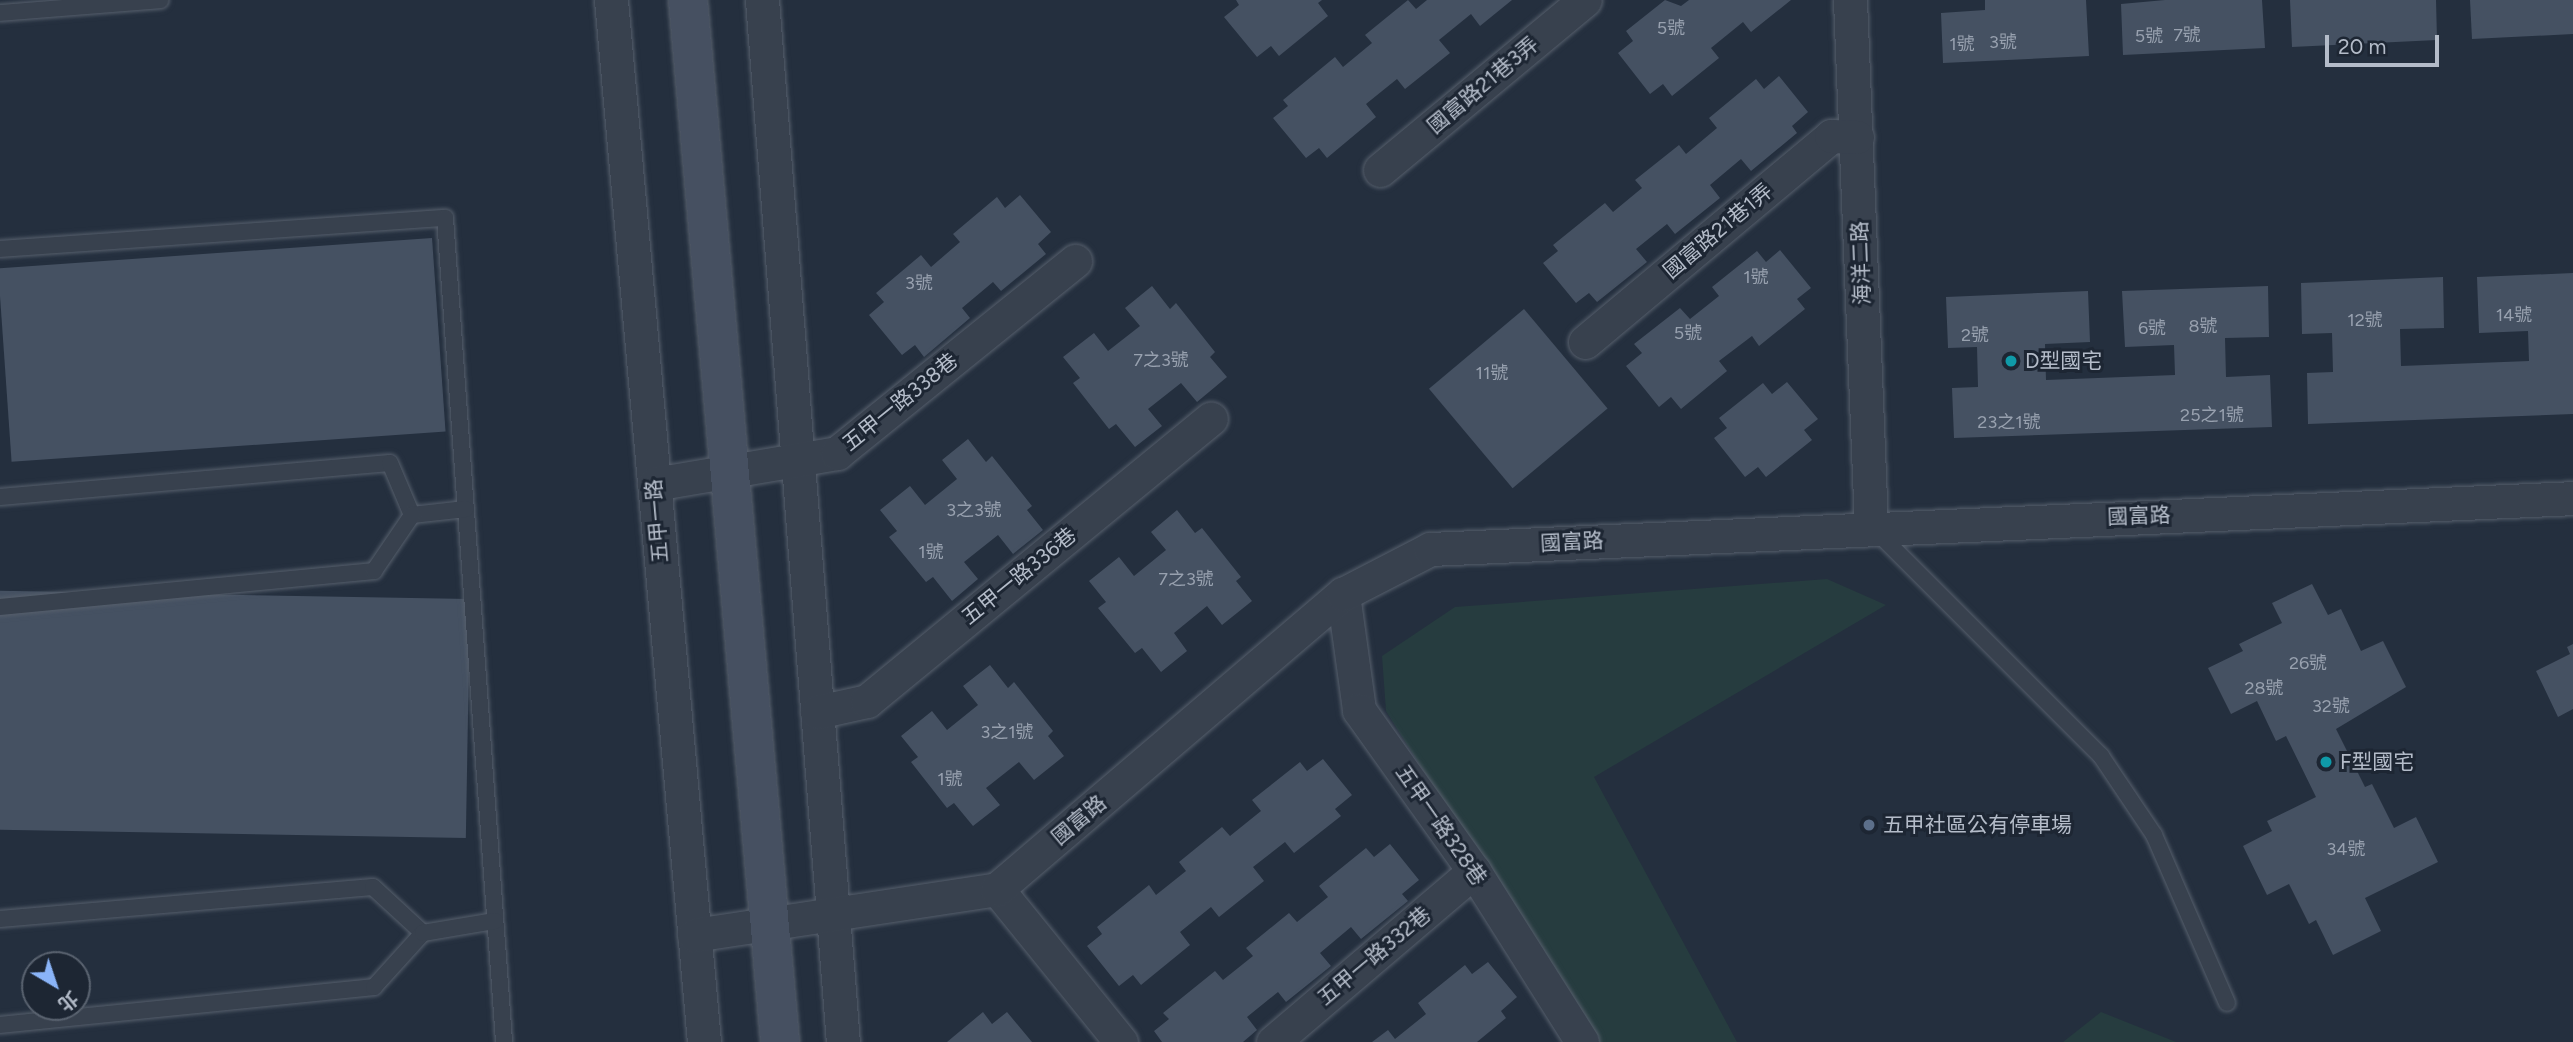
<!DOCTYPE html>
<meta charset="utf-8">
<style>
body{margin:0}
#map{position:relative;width:2573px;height:1042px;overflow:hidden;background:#242f3e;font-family:Figtree,"Noto Sans TC",sans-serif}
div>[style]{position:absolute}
.green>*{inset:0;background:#263c3f}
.building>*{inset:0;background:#455162;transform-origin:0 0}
.roads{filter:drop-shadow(0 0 2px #565f6c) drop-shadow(0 0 2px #565f6c)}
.lane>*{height:16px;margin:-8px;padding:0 8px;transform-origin:8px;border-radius:8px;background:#38414e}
.street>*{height:33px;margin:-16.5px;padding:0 16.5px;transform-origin:16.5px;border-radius:16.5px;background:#38414e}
.secondary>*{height:38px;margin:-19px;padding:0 19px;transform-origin:19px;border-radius:19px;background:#465061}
.dots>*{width:19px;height:19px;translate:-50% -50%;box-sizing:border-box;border:4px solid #1d2633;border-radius:50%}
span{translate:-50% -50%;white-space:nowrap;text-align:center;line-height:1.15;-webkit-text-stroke:6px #1d2633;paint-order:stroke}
.number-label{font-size:18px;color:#98a1af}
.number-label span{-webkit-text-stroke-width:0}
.street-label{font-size:21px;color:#b4bcc9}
.poi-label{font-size:21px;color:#b4bcc9}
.left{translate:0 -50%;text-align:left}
.north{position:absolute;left:21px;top:951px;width:70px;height:70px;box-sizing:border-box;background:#1d2633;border:2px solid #59626f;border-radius:50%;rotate:141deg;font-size:19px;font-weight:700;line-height:28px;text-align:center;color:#b4bcc9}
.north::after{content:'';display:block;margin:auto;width:24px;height:32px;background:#8ab4f8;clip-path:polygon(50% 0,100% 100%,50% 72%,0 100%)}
.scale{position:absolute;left:2325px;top:35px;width:114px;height:32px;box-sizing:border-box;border:4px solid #b4bcc9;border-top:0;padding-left:9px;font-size:21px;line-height:24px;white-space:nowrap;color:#b4bcc9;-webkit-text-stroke:5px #1d2633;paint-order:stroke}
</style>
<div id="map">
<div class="green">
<i style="clip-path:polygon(1827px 579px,1886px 605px,1594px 777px,1737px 1042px,1593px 1042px,1386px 711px,1382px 656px,1455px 607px)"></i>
<i style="clip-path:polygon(2101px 1012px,2176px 1042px,2063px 1042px)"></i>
</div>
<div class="building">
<i style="clip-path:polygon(1236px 0,1322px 0,1318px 3px,1328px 16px,1279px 56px,1271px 46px,1257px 57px,1224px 17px,1239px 5px)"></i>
<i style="clip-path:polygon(1408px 0,1416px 9px,1427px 0,1512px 0,1480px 26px,1471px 14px,1439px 40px,1450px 53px,1405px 89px,1397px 79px,1366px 104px,1376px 117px,1327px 158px,1319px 148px,1306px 158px,1273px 118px,1288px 106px,1283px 100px,1335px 57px,1343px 67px,1372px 43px,1365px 35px)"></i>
<i style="clip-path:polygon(1665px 0,1681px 6px,1689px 0,1791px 0,1751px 32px,1743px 22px,1711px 48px,1719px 58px,1672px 96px,1663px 84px,1650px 94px,1618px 53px,1633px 41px,1626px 31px)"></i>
<i style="clip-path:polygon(1985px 0,2086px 0,2089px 56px,1943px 63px,1941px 13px,1985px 10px)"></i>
<i style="clip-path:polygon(2165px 0,2262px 0,2265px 48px,2123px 55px,2121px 4px)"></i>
<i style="clip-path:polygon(2290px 0,2436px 0,2437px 40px,2292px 47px)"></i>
<i style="clip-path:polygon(2470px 0,2573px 0,2573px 34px,2472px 39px)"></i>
<i style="clip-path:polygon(1779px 76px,1808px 112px,1792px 126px,1797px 133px,1751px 171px,1741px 159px,1710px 185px,1720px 198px,1675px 234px,1667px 224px,1636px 249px,1647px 262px,1597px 302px,1589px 293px,1576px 303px,1543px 263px,1558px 251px,1553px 245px,1605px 203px,1613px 212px,1642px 188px,1635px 180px,1679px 145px,1686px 154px,1717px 128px,1709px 118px,1756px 79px,1764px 89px)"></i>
<i style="clip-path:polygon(1020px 195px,1051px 232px,1038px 244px,1046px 254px,1001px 291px,993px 282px,962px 308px,970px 318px,924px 357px,915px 345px,902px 355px,869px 315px,884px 302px,876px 293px,921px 255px,931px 267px,960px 242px,953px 234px,997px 197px,1005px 208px)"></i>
<i style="left:432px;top:238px;width:194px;height:435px;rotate:86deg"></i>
<i style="clip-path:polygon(1780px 250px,1811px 288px,1797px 299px,1805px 309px,1759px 346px,1752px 336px,1719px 361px,1727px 371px,1681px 409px,1671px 397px,1659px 407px,1626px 366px,1642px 353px,1634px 344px,1680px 308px,1690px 319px,1719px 296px,1712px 287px,1757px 251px,1766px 262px)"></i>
<i style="clip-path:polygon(2573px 273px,2573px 414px,2308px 424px,2307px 373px,2333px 372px,2332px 333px,2302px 334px,2301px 283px,2443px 277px,2444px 328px,2400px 329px,2401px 366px,2529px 361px,2528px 331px,2479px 333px,2477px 277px)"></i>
<i style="clip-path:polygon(1152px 286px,1170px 309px,1176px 303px,1215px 352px,1210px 357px,1227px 377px,1197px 402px,1181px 383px,1148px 409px,1162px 426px,1135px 447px,1116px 424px,1109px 429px,1073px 383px,1080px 378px,1063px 357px,1094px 333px,1108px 351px,1140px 326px,1125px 308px)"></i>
<i style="clip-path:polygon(2268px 286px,2269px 337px,2225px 338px,2226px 377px,2270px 375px,2272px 427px,1954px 438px,1952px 388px,1978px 387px,1977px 347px,1948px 348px,1946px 297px,2088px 291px,2090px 342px,2045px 344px,2046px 380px,2175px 375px,2174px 345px,2125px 347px,2122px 291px)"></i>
<i style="left:1524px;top:309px;width:130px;height:124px;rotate:50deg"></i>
<i style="clip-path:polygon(1787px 382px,1818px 419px,1804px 430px,1812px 440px,1766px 477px,1758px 467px,1745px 477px,1714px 438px,1727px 428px,1719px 418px,1763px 383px,1772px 394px)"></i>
<i style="clip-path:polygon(968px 439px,986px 462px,992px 456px,1032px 506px,1027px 510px,1043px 530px,1013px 554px,998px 535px,964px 562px,978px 579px,952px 601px,933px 577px,926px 582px,889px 537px,897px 531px,880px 510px,910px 486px,925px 505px,957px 479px,942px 460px)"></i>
<i style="clip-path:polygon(1177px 510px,1195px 533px,1202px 528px,1241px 577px,1236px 581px,1252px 601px,1222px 625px,1207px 606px,1174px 633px,1187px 651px,1161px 672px,1142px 648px,1135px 653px,1098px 608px,1106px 602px,1089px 581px,1119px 557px,1134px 576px,1166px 550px,1151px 532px)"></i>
<i style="clip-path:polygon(2312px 584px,2328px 615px,2341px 609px,2361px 651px,2383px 641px,2406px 687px,2336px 729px,2365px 787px,2372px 784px,2394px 828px,2416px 817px,2438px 862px,2365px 898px,2381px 931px,2333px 955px,2316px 920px,2309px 924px,2289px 884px,2267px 895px,2243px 846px,2272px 831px,2267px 821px,2316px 797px,2286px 736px,2276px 741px,2257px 701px,2231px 714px,2208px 668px,2243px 651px,2239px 644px,2282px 623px,2272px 603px)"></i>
<i style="left:470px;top:599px;width:239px;height:472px;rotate:91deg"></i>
<i style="clip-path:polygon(2573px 644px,2573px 709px,2558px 717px,2536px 671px,2570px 654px,2567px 647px)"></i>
<i style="clip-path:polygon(990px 665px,1008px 688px,1014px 682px,1053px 731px,1048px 736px,1064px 756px,1034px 780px,1019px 762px,986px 788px,1000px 805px,973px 826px,954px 803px,947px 808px,911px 762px,918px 757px,901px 736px,932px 711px,947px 730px,978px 705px,963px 686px)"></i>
<i style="clip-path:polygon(1323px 759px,1352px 795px,1335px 809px,1341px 816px,1294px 853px,1285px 842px,1253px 867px,1264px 881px,1219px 917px,1211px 907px,1180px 932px,1190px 945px,1141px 985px,1133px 975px,1119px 986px,1087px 946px,1102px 934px,1097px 927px,1149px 885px,1156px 895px,1186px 871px,1179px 862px,1222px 827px,1230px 836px,1261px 811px,1252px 800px,1300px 762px,1307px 771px)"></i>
<i style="clip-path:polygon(1390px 844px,1419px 880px,1402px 894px,1408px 901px,1361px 939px,1351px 927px,1320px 953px,1331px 966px,1286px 1002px,1278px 992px,1247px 1017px,1257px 1030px,1243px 1042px,1162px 1042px,1154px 1031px,1169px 1019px,1163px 1013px,1215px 971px,1223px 980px,1253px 956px,1246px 948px,1289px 913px,1297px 922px,1328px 897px,1319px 886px,1366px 848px,1374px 857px)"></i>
<i style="clip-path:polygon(1488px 962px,1517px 997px,1501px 1011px,1506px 1018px,1477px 1042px,1372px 1042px,1388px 1030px,1395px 1039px,1426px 1014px,1418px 1003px,1465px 965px,1472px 974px)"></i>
<i style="clip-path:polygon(983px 1012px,992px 1024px,1007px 1012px,1032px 1042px,947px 1042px)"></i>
</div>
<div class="roads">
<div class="lane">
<i style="left:0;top:13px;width:161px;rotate:-4.6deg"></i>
<i style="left:0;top:249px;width:446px;rotate:-4deg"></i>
<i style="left:445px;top:218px;width:826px;rotate:85.9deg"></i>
<i style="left:0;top:497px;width:391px;rotate:-5deg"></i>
<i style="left:390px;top:463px;width:56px;rotate:67.1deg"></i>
<i style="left:412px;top:515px;width:54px;rotate:-6.3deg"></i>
<i style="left:1875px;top:530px;width:320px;rotate:45deg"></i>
<i style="left:2101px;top:756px;width:95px;rotate:56.1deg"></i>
<i style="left:2154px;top:835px;width:183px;rotate:66.5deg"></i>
<i style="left:0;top:607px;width:376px;rotate:-5.5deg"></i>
<i style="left:374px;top:571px;width:68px;rotate:-55.8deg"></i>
<i style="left:0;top:919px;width:374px;rotate:-4.9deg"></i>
<i style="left:373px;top:887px;width:68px;rotate:42.6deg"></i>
<i style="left:0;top:1025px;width:376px;rotate:-5.8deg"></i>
<i style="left:374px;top:987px;width:73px;rotate:-47.8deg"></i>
<i style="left:423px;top:933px;width:73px;rotate:-9.5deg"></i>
</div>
<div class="street">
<i style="left:611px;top:0;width:1046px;rotate:84.9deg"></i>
<i style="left:762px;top:0;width:1045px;rotate:85.56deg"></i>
<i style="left:1850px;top:0;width:526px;rotate:87.71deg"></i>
<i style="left:1380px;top:170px;width:266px;rotate:-39.7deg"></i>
<i style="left:1585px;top:342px;width:321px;rotate:-39.9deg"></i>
<i style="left:1831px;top:136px;width:26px;rotate:2deg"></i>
<i style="left:654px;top:484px;width:186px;rotate:-9.6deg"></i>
<i style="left:837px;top:453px;width:306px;rotate:-38.9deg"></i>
<i style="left:1343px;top:594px;width:117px;rotate:82.1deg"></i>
<i style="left:1359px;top:710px;width:198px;rotate:54.5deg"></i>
<i style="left:1474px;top:871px;width:202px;rotate:57.7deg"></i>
<i style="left:817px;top:712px;width:51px;rotate:-12.4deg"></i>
<i style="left:867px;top:701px;width:445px;rotate:-39.4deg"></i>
<i style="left:997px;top:889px;width:197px;rotate:51deg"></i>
<i style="left:694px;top:935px;width:306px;rotate:-8.6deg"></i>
<i style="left:997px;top:889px;width:455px;rotate:-40.5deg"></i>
<i style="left:1343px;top:594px;width:98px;rotate:-27.3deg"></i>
<i style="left:1430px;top:549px;width:1144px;rotate:-2.55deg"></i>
<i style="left:1273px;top:1042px;width:264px;rotate:-40.4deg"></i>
</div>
<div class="secondary">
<i style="left:688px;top:0;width:1046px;rotate:84.95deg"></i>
</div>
</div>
<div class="dots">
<i style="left:2011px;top:361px;background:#0f9aa8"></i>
<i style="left:2326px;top:762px;background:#0f9aa8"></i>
<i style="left:1869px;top:825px;background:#5c6f8a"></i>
</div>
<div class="number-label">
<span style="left:1671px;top:28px">5號</span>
<span style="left:2187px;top:35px">7號</span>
<span style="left:2149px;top:36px">5號</span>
<span style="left:2003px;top:42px">3號</span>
<span style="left:1962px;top:44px">1號</span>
<span style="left:1756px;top:277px">1號</span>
<span style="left:919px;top:283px">3號</span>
<span style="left:2514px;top:315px">14號</span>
<span style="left:2365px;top:320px">12號</span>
<span style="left:2203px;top:326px">8號</span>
<span style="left:2152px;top:328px">6號</span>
<span style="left:1688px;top:333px">5號</span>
<span style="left:1975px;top:335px">2號</span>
<span style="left:1161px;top:360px">7之3號</span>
<span style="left:1492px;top:373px">11號</span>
<span style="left:2212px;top:415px">25之1號</span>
<span style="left:2009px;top:422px">23之1號</span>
<span style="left:974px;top:510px">3之3號</span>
<span style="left:931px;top:552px">1號</span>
<span style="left:1186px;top:579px">7之3號</span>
<span style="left:2308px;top:663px">26號</span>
<span style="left:2264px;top:688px">28號</span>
<span style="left:2331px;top:706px">32號</span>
<span style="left:1007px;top:732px">3之1號</span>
<span style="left:950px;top:779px">1號</span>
<span style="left:2346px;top:849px">34號</span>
</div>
<div class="street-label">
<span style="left:1483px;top:85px;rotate:-40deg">國富路21巷3弄</span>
<span style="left:1718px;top:231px;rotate:-40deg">國富路21巷1弄</span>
<span style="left:1861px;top:263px;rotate:-92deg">海洋二路</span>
<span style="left:900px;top:402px;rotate:-39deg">五甲一路338巷</span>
<span style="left:2139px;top:516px;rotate:-2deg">國富路</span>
<span style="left:657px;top:521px;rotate:-95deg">五甲一路</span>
<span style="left:1572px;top:542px;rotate:-3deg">國富路</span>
<span style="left:1019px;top:576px;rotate:-39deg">五甲一路336巷</span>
<span style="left:1079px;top:820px;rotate:-40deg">國富路</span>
<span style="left:1441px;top:825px;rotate:55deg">五甲一路328巷</span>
<span style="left:1374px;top:956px;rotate:-40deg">五甲一路332巷</span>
</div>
<div class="poi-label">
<span class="left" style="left:2025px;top:361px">D型國宅</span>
<span class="left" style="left:2340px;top:762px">F型國宅</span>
<span class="left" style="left:1883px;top:825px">五甲社區公有停車場</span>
</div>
<div class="north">北</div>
<div class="scale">20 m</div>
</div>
